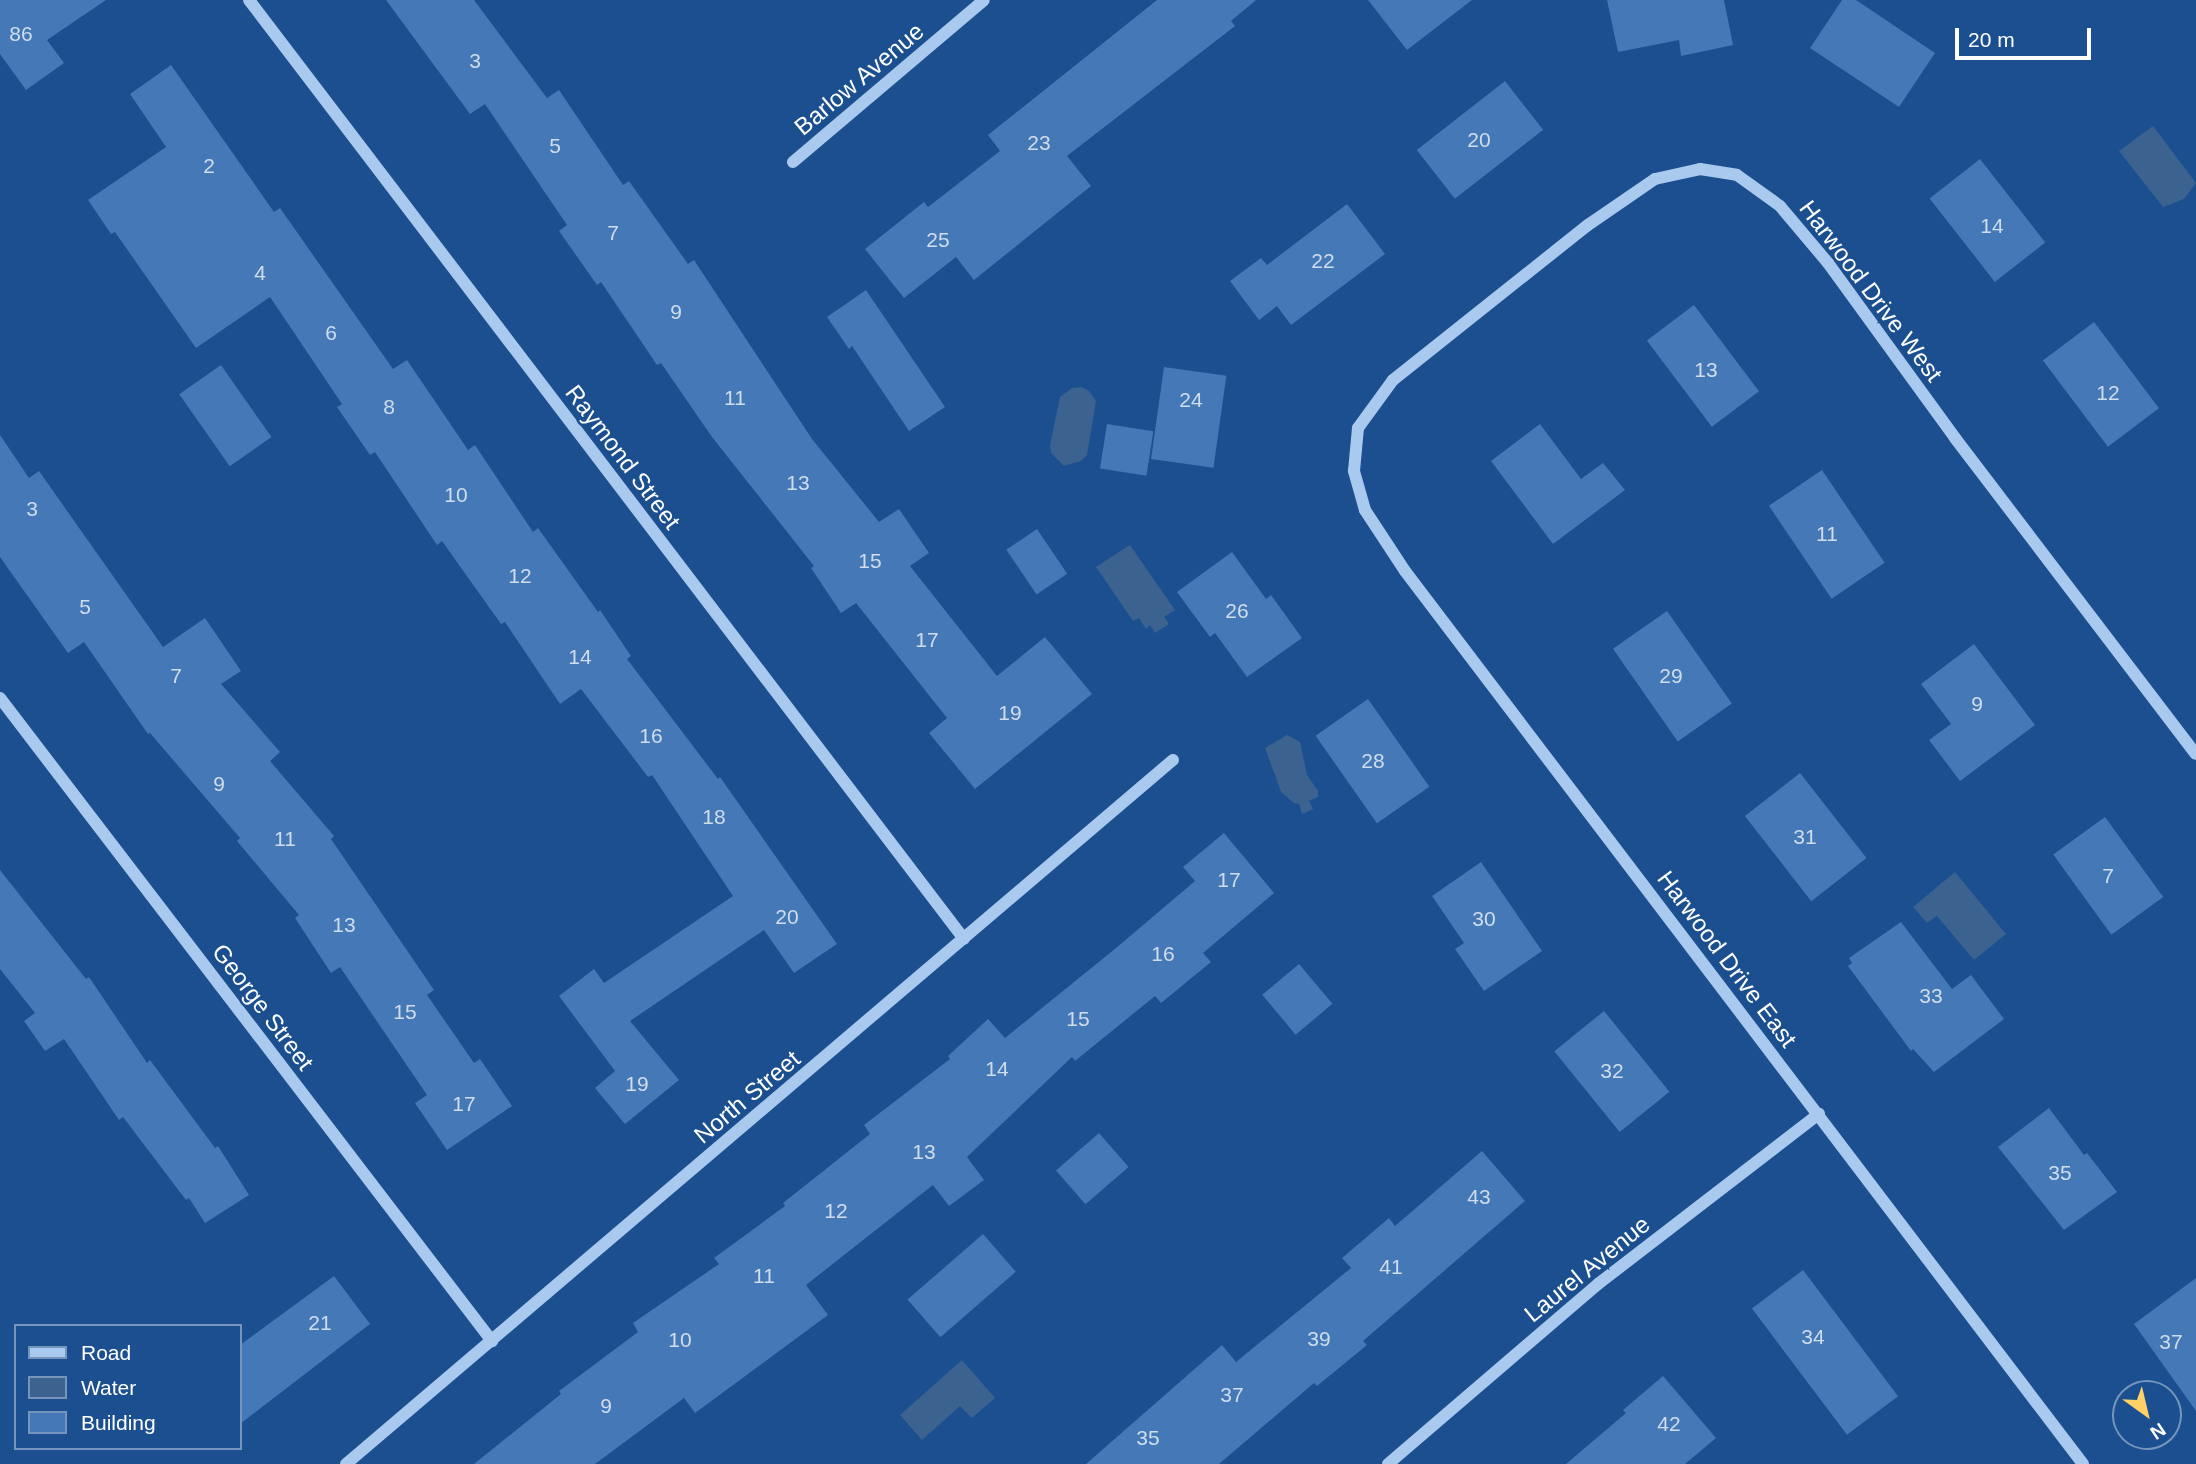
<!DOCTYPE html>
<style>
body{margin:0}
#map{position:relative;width:2196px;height:1464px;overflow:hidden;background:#1b4f8f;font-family:Arial,sans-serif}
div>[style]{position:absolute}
.water>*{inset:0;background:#3c6290}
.building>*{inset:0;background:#4478b7;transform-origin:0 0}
.minor>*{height:12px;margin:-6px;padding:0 6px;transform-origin:6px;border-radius:6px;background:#a9c9ee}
span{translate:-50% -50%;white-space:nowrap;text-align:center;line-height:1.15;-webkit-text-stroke:5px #1b4f8f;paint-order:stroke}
.number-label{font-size:21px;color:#d0dded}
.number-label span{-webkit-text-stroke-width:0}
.street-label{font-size:24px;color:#fff}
.legend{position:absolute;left:14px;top:1324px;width:228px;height:126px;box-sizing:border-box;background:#1b4f8f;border:2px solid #7695bc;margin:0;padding:9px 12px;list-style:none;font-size:21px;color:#fff}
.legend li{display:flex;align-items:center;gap:14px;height:35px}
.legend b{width:35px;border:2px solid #7695bc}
.north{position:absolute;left:2112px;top:1380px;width:70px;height:70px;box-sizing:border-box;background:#1b4f8f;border:2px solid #7695bc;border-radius:50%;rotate:146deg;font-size:19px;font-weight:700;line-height:28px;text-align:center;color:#fff}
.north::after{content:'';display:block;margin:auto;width:24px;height:32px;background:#ffd166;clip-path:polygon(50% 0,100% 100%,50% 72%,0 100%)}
.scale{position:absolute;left:1955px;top:28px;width:136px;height:32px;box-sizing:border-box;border:4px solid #fff;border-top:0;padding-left:9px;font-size:21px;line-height:24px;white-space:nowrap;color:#fff;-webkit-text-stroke:5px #1b4f8f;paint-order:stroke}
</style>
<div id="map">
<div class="water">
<i style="clip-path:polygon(2153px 126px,2196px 183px,2184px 199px,2163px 207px,2119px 151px)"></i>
<i style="clip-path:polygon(1081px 387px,1089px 391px,1096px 401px,1087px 455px,1081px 461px,1064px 466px,1051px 453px,1050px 445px,1060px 397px,1072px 388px)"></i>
<i style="clip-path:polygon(1130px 545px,1175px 610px,1164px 617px,1169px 624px,1155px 633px,1150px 625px,1146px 629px,1139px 618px,1133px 621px,1096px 567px)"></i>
<i style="clip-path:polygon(1287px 735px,1300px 742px,1307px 775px,1318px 791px,1318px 797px,1309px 801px,1313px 809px,1302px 814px,1299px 804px,1294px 803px,1281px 792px,1265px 748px)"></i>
<i style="clip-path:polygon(1955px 872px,2006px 934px,1974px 960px,1937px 916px,1927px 923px,1913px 907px)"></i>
<i style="clip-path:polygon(962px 1360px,995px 1398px,972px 1418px,960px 1406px,922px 1440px,900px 1415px)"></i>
</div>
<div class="building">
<i style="clip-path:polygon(0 0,106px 0,47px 40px,64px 63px,26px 90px,0 54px)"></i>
<i style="clip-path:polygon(386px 0,474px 0,547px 98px,559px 90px,623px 185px,629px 181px,688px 264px,694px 260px,812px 439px,879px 522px,899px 509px,929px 553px,910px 566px,997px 676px,1045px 637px,1092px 694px,975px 789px,929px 733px,947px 718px,856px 603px,841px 613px,811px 568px,814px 566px,712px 437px,661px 363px,657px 365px,601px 282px,597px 285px,559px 231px,567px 225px,485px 104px,470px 114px)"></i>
<i style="clip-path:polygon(1157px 0,1256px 0,1231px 21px,1235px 26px,1067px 156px,1091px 186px,974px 280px,956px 257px,904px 298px,865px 249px,924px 202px,928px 207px,1000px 151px,988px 135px)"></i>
<i style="clip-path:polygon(1368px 0,1472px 0,1407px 50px)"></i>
<i style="clip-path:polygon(1607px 0,1724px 0,1733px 45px,1681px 56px,1679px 40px,1618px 52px)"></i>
<i style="clip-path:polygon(1842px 0,1856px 0,1935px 53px,1899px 107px,1810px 48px)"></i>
<i style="clip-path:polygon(171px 65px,274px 212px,280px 208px,393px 369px,407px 360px,468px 450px,475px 445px,533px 532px,538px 528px,598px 612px,600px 610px,631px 656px,627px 659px,718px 779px,720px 777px,837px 944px,794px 973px,764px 930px,630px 1021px,679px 1080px,625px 1124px,595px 1088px,615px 1071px,559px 996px,594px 969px,604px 983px,733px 896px,652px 775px,648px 777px,581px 689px,560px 704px,505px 622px,501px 624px,442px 541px,437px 545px,375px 452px,370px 455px,337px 407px,342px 404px,270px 297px,196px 348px,115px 232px,111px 234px,88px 200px,166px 147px,130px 94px)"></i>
<i style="left:1505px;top:81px;width:62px;height:112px;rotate:52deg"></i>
<i style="left:1980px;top:159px;width:106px;height:64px;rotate:52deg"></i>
<i style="clip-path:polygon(1347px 204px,1385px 254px,1291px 325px,1277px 306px,1259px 320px,1230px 281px,1261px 258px,1267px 265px)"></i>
<i style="clip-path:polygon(866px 290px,945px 407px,909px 431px,852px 346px,849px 349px,827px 317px)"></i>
<i style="left:1694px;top:305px;width:108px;height:59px;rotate:53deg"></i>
<i style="left:2094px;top:322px;width:108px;height:64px;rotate:53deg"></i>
<i style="left:221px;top:365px;width:88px;height:51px;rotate:55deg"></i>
<i style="left:1164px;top:367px;width:63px;height:93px;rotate:8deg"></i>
<i style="left:1107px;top:424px;width:47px;height:45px;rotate:9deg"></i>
<i style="clip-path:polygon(1540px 424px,1581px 479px,1603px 463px,1625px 490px,1553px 544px,1491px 461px)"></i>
<i style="clip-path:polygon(0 435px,29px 478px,39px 471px,163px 647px,205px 618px,241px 671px,221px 684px,280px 752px,270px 761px,334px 836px,331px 839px,434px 990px,427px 995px,474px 1063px,480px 1059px,512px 1106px,447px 1150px,415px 1103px,427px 1095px,340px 967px,331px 973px,295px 918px,299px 915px,237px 841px,240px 838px,150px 733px,148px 734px,84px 642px,68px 653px,0 557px)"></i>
<i style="left:1822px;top:470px;width:112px;height:64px;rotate:56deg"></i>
<i style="left:1037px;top:529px;width:54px;height:37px;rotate:56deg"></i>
<i style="clip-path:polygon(1232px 552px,1266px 599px,1271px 595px,1302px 638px,1247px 677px,1215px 633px,1210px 637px,1177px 592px)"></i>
<i style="left:1667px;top:611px;width:113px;height:66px;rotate:55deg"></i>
<i style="clip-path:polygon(1974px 644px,2035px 725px,1960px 781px,1929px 740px,1951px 724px,1921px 684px)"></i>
<i style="left:1368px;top:699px;width:107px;height:64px;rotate:55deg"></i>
<i style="left:1800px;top:773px;width:108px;height:70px;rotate:52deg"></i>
<i style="left:2105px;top:817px;width:99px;height:64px;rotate:54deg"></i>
<i style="clip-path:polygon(1224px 833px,1274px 893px,1203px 953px,1211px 962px,1161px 1003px,1155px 996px,1075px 1061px,1072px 1057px,967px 1157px,984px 1180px,949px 1206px,933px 1185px,806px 1285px,828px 1315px,695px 1413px,684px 1398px,595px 1464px,474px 1464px,561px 1394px,559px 1391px,638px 1332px,633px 1323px,719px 1264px,714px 1258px,785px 1206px,783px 1203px,870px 1134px,864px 1125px,950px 1059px,948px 1056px,988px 1019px,1005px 1038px,1116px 948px,1195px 881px,1183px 867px)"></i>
<i style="clip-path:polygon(1481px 862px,1542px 951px,1484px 991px,1455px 949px,1464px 943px,1432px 896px)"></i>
<i style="clip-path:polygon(0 870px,86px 979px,89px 977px,147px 1063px,150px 1060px,215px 1148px,218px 1146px,249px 1195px,205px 1223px,189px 1198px,186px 1200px,123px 1117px,119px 1120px,64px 1039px,45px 1051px,24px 1021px,35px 1013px,0 969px)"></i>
<i style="clip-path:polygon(1901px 922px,1952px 989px,1971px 975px,2004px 1019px,1934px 1072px,1913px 1049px,1911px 1051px,1848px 966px,1852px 963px,1849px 958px)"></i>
<i style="left:1299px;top:964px;width:52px;height:48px;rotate:50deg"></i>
<i style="left:1604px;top:1011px;width:104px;height:64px;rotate:51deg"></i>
<i style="clip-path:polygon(2049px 1108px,2084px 1155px,2087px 1153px,2117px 1192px,2064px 1230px,1998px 1147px)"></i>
<i style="left:1099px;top:1133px;width:45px;height:57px;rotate:49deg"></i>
<i style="clip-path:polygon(1482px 1151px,1525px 1201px,1363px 1341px,1367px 1345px,1317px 1386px,1314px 1383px,1219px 1464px,1086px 1464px,1222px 1345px,1236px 1362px,1351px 1268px,1342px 1258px,1389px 1218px,1395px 1226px)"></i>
<i style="left:983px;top:1234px;width:50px;height:100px;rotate:49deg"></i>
<i style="left:1803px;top:1270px;width:158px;height:64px;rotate:53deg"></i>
<i style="clip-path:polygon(334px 1276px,370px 1324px,240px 1424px,240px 1345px)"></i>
<i style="clip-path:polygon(2196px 1278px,2196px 1411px,2134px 1324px)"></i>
<i style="clip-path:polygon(1663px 1376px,1716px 1438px,1685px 1464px,1566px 1464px,1626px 1413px,1623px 1410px)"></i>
</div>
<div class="minor">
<i style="left:249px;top:0;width:1180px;rotate:52.71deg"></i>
<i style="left:793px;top:162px;width:250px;rotate:-40.3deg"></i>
<i style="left:0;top:698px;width:810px;rotate:52.58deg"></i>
<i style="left:346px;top:1464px;width:1086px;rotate:-40.41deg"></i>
<i style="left:1388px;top:1464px;width:277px;rotate:-40.6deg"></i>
<i style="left:1598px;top:1284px;width:279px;rotate:-37.6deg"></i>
<i style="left:2083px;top:1464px;width:1121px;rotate:-127.21deg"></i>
<i style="left:1405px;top:571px;width:73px;rotate:-123.3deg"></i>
<i style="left:1365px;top:510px;width:41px;rotate:-105.8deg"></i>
<i style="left:1354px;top:471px;width:43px;rotate:-84.7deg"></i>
<i style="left:1358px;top:428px;width:59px;rotate:-53.9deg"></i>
<i style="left:1393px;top:380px;width:249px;rotate:-38.5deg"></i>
<i style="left:1588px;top:225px;width:81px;rotate:-34.5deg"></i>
<i style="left:1655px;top:179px;width:46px;rotate:-12.5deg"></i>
<i style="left:1700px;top:169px;width:37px;rotate:9deg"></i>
<i style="left:1737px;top:175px;width:53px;rotate:35.8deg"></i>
<i style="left:1780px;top:206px;width:75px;rotate:49.9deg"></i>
<i style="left:1828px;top:263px;width:216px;rotate:54deg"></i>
<i style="left:1955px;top:438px;width:397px;rotate:52.7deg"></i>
</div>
<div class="number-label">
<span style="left:21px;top:34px">86</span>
<span style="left:475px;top:61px">3</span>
<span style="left:1479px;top:140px">20</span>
<span style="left:1039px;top:143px">23</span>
<span style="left:555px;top:146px">5</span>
<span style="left:209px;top:166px">2</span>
<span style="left:1992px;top:226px">14</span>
<span style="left:613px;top:233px">7</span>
<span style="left:938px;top:240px">25</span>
<span style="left:1323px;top:261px">22</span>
<span style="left:260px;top:273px">4</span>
<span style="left:676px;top:312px">9</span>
<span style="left:331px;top:333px">6</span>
<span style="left:1706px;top:370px">13</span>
<span style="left:2108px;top:393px">12</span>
<span style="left:735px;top:398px">11</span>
<span style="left:1191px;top:400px">24</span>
<span style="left:389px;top:407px">8</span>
<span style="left:798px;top:483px">13</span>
<span style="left:456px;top:495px">10</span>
<span style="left:32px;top:509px">3</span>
<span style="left:1827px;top:534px">11</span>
<span style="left:870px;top:561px">15</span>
<span style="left:520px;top:576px">12</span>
<span style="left:85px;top:607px">5</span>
<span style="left:1237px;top:611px">26</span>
<span style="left:927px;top:640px">17</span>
<span style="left:580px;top:657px">14</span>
<span style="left:176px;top:676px">7</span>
<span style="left:1671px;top:676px">29</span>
<span style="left:1977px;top:704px">9</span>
<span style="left:1010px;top:713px">19</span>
<span style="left:651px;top:736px">16</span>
<span style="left:1373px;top:761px">28</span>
<span style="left:219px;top:784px">9</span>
<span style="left:714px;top:817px">18</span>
<span style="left:1805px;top:837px">31</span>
<span style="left:285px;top:839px">11</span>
<span style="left:2108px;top:876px">7</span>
<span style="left:1229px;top:880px">17</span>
<span style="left:787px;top:917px">20</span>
<span style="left:1484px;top:919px">30</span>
<span style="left:344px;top:925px">13</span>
<span style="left:1163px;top:954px">16</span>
<span style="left:1931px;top:996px">33</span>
<span style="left:405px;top:1012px">15</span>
<span style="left:1078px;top:1019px">15</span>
<span style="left:997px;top:1069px">14</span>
<span style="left:1612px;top:1071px">32</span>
<span style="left:637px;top:1084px">19</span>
<span style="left:464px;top:1104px">17</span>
<span style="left:924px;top:1152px">13</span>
<span style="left:2060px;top:1173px">35</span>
<span style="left:1479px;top:1197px">43</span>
<span style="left:836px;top:1211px">12</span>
<span style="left:1391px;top:1267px">41</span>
<span style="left:764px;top:1276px">11</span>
<span style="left:320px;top:1323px">21</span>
<span style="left:1813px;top:1337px">34</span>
<span style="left:1319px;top:1339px">39</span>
<span style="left:680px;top:1340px">10</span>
<span style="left:2171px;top:1342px">37</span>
<span style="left:1232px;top:1395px">37</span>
<span style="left:606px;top:1406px">9</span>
<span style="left:1669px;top:1424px">42</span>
<span style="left:1148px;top:1438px">35</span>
</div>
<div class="street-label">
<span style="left:859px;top:79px;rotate:-40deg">Barlow Avenue</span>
<span style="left:1871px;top:291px;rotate:53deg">Harwood Drive West</span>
<span style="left:623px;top:457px;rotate:53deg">Raymond Street</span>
<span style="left:1727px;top:959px;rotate:53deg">Harwood Drive East</span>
<span style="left:263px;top:1007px;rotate:53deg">George Street</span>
<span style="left:747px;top:1097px;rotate:-40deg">North Street</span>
<span style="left:1587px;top:1269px;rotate:-39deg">Laurel Avenue</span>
</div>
<ul class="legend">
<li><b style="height:9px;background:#a9c9ee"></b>Road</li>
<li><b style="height:19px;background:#3c6290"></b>Water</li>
<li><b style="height:19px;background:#4478b7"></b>Building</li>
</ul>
<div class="north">N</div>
<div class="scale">20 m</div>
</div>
